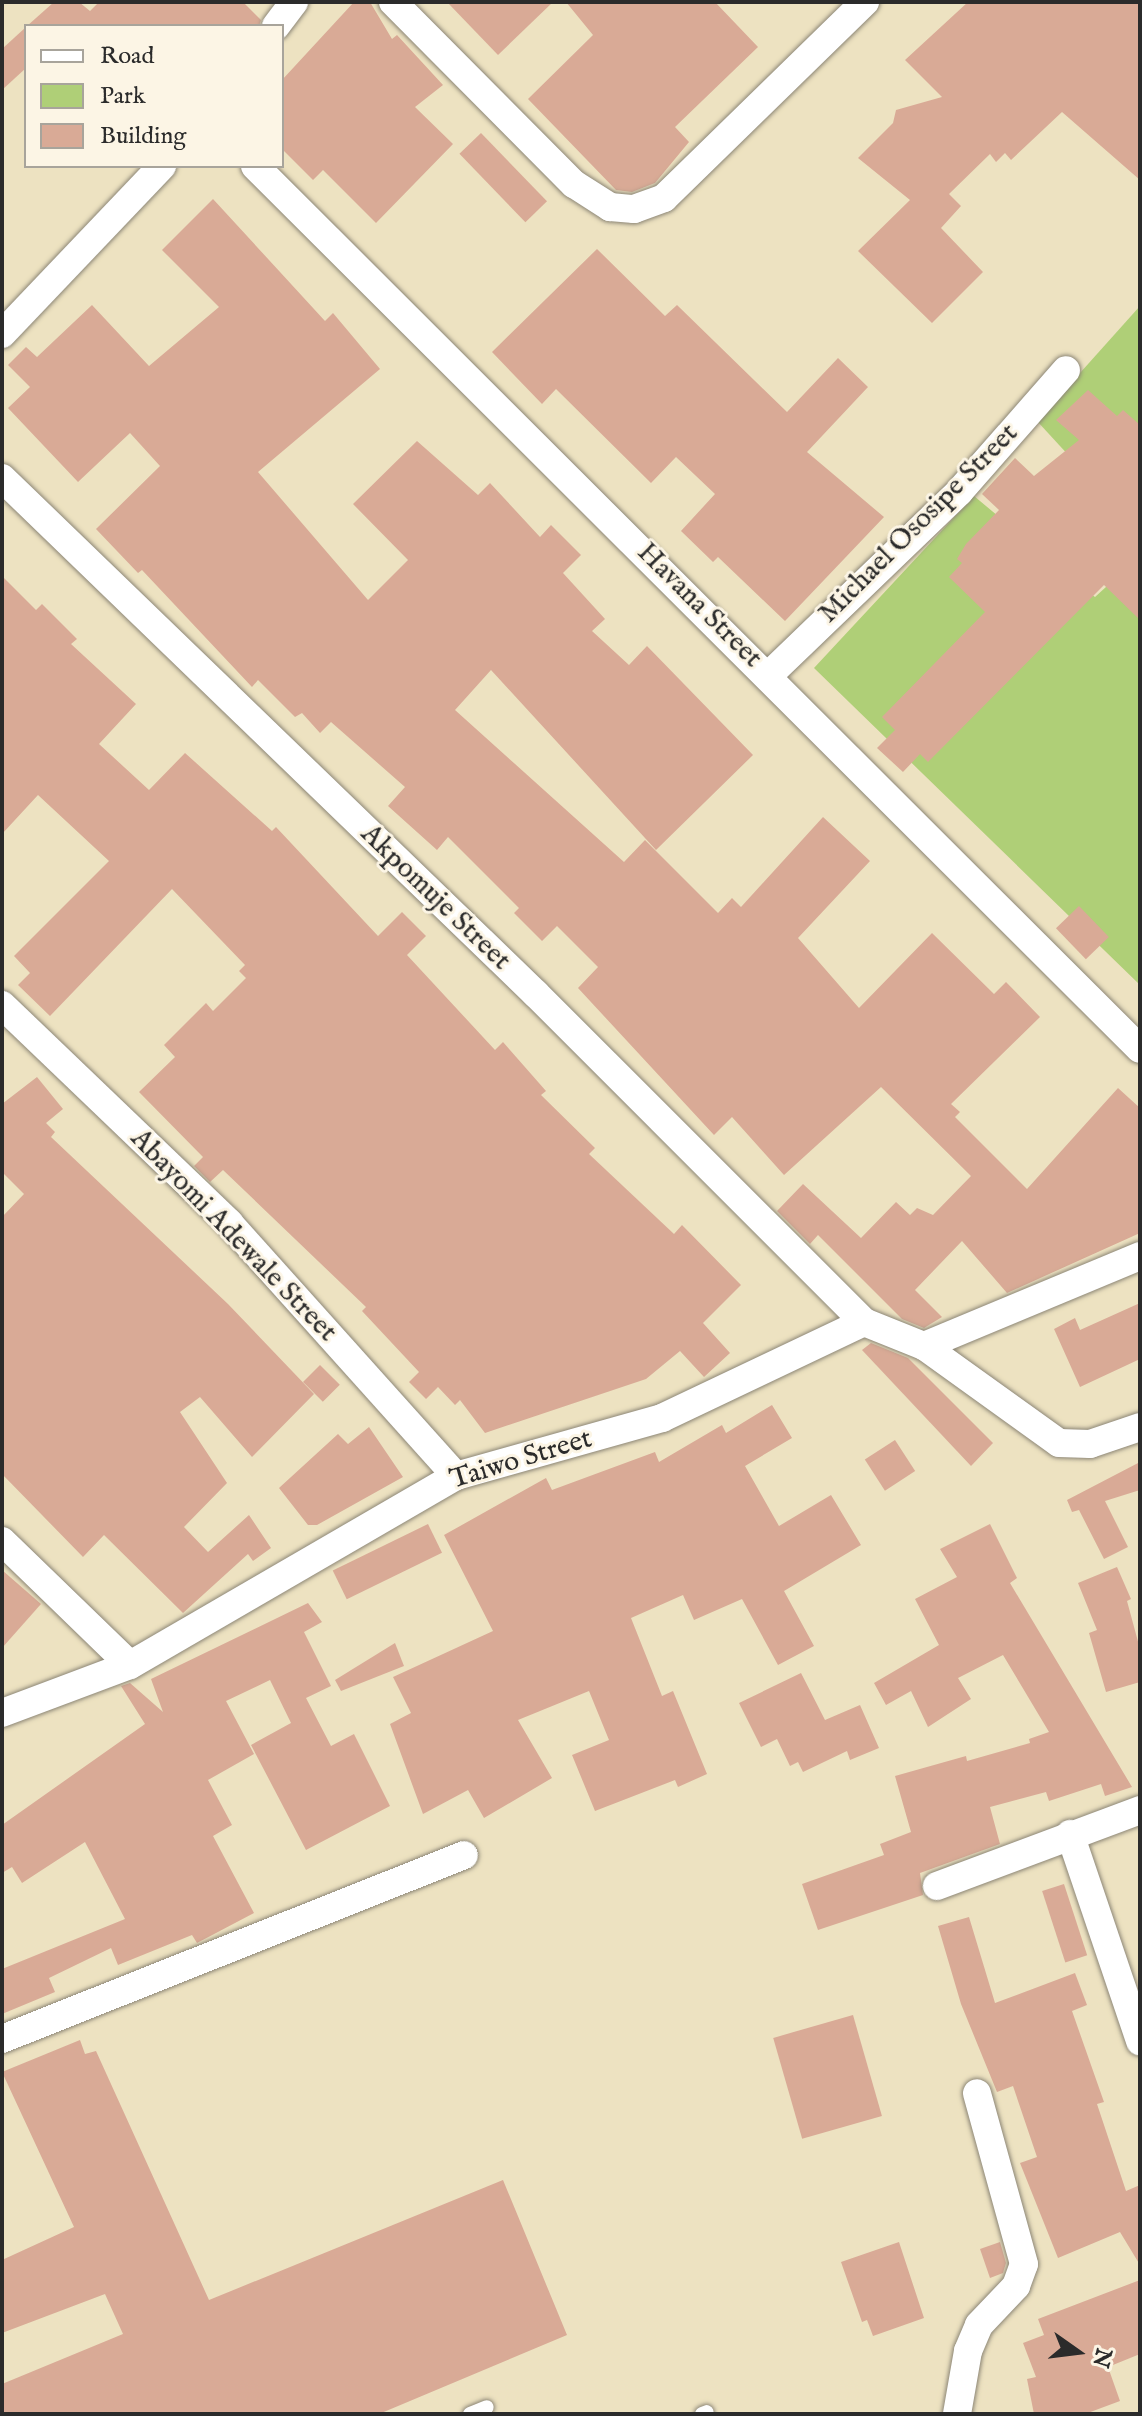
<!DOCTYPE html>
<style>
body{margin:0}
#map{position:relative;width:1142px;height:2416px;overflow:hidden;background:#ede2c1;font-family:"IM FELL English",serif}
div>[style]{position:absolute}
.green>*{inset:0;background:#afcf77}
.building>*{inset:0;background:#d9aa96;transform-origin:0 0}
.roads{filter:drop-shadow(0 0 2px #8c8676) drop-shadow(0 0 2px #8c8676)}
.service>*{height:14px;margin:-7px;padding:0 7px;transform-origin:7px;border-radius:7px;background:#fff}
.minor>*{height:28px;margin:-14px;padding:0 14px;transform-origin:14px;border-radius:14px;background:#fff}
span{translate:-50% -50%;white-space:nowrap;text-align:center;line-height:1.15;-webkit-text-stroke:6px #fcf5e5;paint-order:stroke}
.street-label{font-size:28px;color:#2b2b2b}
.frame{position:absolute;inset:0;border:4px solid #2b2b2b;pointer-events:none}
.legend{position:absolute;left:24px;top:24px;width:260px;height:144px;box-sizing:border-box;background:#fcf5e5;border:2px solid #a8a49b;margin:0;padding:10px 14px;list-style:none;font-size:24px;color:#2b2b2b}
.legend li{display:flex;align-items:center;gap:16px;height:40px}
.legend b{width:40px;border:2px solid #a8a49b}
.north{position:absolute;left:1038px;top:2312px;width:80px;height:80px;-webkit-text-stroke:6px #fcf5e5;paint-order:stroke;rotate:104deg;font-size:22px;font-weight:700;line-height:32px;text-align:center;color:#2b2b2b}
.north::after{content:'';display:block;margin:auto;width:28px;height:36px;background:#2b2b2b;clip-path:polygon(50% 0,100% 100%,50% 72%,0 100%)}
</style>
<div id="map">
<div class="green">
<i style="clip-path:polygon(1140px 306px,1140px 533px,1037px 421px)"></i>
<i style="clip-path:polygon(974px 496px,1095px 597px,1140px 556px,1140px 985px,814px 668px)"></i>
</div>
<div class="building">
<i style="clip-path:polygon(54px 2px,79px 2px,90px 11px,99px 2px,243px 2px,261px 20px,259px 26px,27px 26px)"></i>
<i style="clip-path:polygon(354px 2px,370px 2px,392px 39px,397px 35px,443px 85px,415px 107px,453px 144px,376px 223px,323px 170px,313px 180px,282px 149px,282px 80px)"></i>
<i style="clip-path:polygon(447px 2px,553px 2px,498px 55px)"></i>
<i style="clip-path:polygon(566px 2px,715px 2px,758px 47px,675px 127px,689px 142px,655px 183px,632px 192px,616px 190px,528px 99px,593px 35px)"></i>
<i style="clip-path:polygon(968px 2px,1140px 2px,1140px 180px,1062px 112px,1011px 160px,1005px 153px,996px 162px,990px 154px,949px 194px,961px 206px,941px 228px,983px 272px,932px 323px,858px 251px,910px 200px,858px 158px,893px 123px,896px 110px,942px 97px,905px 60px)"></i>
<i style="clip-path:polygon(26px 27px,26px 68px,2px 90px,2px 49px)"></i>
<i style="left:481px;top:133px;width:95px;height:30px;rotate:46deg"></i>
<i style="clip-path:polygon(213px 199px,325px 321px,333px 313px,380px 369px,258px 472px,368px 600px,408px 560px,353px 504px,417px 441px,478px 495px,490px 483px,540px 537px,551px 525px,581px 555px,563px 573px,605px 619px,592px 631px,629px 665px,647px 646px,753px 755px,656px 850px,491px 670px,455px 710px,624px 862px,645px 840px,718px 913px,732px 898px,741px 907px,823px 817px,870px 861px,798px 938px,859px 1008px,932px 933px,994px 994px,1006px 982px,1040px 1017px,951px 1104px,960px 1112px,955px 1117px,1027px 1189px,1118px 1088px,1140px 1108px,1140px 1233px,1007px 1293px,962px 1241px,915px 1290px,942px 1317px,924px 1328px,902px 1319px,818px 1235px,810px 1244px,777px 1211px,803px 1184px,861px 1238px,896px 1202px,910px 1215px,917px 1208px,933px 1215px,971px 1176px,881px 1087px,784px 1175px,732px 1117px,714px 1135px,578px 988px,598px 967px,557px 926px,542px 941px,514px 913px,519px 908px,448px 837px,437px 850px,388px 806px,405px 787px,331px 722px,320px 733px,302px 713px,295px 717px,258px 680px,252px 687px,142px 570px,138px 573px,96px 529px,160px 466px,130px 433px,78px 482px,8px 408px,30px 387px,8px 365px,26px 347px,37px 357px,92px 305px,149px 366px,219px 307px,162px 250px)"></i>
<i style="clip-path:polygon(597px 249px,665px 316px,677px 305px,787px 412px,838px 358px,868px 387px,807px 452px,884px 517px,785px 621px,718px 557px,713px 562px,681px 531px,715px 494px,676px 457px,651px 483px,556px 389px,542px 404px,492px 352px)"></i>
<i style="clip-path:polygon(1088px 390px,1117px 416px,1123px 410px,1140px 425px,1140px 620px,1104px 585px,928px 762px,920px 754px,903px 772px,877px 748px,895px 730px,882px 717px,985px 612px,949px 577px,962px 563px,957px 559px,966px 544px,999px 510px,982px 494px,1015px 458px,1034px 476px,1079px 440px,1056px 420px)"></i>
<i style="clip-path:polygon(2px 576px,36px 610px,42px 604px,77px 639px,71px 644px,136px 704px,99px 744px,149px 790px,185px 753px,272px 831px,276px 827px,378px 936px,402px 912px,426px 936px,407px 955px,495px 1050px,503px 1042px,546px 1091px,541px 1095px,595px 1148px,589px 1154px,674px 1234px,682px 1225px,741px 1285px,703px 1323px,730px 1353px,704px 1377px,680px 1351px,646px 1379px,485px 1433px,460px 1400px,455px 1405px,438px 1387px,426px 1399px,409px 1382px,419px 1372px,362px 1311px,366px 1307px,223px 1170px,210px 1182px,194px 1166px,203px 1157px,139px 1092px,175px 1057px,164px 1045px,206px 1003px,213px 1011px,246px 978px,239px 971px,245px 965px,172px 889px,50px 1016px,18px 985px,30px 973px,14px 956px,109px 861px,38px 795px,2px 834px)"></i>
<i style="left:1079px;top:906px;width:43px;height:32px;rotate:46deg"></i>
<i style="clip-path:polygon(37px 1077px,63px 1109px,46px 1123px,55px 1132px,51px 1137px,228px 1304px,314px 1394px,252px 1457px,200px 1397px,180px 1412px,227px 1483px,184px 1527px,208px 1552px,249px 1515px,271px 1548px,253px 1561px,248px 1554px,183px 1613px,104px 1535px,83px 1557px,2px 1474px,2px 1217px,24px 1194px,2px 1172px,2px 1104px)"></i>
<i style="clip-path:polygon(1140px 1303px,1140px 1359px,1080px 1387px,1054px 1329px,1075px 1318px,1080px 1330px)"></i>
<i style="clip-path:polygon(871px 1343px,908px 1358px,993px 1443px,971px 1466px,862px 1350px)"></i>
<i style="left:320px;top:1365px;width:28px;height:24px;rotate:45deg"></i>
<i style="clip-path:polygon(772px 1405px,792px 1438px,745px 1466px,779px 1526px,831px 1495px,861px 1545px,784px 1591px,814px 1646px,778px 1665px,742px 1599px,694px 1620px,683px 1595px,631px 1618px,662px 1696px,673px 1691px,707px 1774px,678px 1787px,675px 1780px,595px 1811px,572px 1755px,609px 1740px,589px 1691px,518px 1720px,552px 1778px,484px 1818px,468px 1790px,423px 1814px,390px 1724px,411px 1713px,393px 1677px,493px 1631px,444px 1535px,546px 1478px,552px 1490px,655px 1452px,659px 1462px,722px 1425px,726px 1433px)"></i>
<i style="clip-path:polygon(369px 1427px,403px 1477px,317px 1525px,308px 1525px,279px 1488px,338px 1434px,348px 1444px)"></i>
<i style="left:895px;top:1440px;width:37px;height:36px;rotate:57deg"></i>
<i style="clip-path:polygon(1140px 1462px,1140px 1490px,1105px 1501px,1128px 1547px,1104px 1559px,1079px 1510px,1072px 1512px,1067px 1500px)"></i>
<i style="left:428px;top:1524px;width:32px;height:106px;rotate:64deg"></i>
<i style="clip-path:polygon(990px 1524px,1017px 1578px,1010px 1583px,1132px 1787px,1105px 1796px,1101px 1784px,1049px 1801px,1046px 1792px,990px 1807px,1000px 1844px,920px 1873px,923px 1895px,818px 1930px,802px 1884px,884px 1855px,880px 1844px,911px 1832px,895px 1776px,966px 1756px,967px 1761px,1030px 1743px,1029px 1739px,1049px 1732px,1003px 1655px,958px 1678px,971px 1699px,928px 1727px,911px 1691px,886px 1705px,874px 1683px,939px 1645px,915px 1599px,957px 1577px,940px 1549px)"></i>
<i style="clip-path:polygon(1117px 1567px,1131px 1599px,1127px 1601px,1140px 1649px,1140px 1682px,1106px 1692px,1089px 1633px,1097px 1630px,1078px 1583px)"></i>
<i style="clip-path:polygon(2px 1570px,41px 1604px,2px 1648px)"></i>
<i style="clip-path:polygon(308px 1603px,322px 1622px,304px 1632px,331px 1686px,306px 1698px,331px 1746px,354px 1734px,390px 1806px,306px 1850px,251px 1745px,291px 1723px,270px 1680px,226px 1701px,254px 1754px,208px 1780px,232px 1825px,213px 1836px,254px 1913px,197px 1943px,192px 1935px,118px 1965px,111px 1948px,49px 1978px,55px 1992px,2px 2014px,2px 1969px,125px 1919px,85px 1842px,22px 1883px,12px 1867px,2px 1873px,2px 1825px,145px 1724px,121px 1686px,130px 1683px,163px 1712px,151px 1679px)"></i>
<i style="clip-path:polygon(395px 1643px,404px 1666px,341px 1691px,335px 1680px)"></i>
<i style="clip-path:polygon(801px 1673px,825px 1720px,860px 1705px,879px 1748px,850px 1760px,847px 1751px,803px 1772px,798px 1762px,790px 1766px,777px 1739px,761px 1747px,739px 1703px)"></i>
<i style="left:1064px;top:1884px;width:75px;height:23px;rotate:72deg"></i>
<i style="clip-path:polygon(969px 1917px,995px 2003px,1075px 1973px,1087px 2005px,1072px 2011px,1104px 2102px,1097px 2104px,1126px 2191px,1140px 2185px,1140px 2265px,1120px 2232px,1058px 2258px,1020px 2163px,1037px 2157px,1013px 2086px,997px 2092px,961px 2004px,938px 1926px)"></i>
<i style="left:853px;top:2015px;width:105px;height:83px;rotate:74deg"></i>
<i style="clip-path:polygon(80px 2040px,85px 2054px,96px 2051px,209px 2300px,503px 2180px,567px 2335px,379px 2414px,2px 2414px,2px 2384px,123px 2334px,105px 2294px,2px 2333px,2px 2260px,74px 2227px,2px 2072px)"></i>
<i style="clip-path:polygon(899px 2242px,924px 2318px,873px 2336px,867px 2320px,862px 2322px,841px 2262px)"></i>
<i style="clip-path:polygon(1000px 2242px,1006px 2263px,1003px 2273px,990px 2278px,980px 2249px)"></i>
<i style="clip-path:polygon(1140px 2280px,1140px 2354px,1108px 2367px,1120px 2401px,1085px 2414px,1034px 2414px,1027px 2379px,1036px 2377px,1023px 2343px,1044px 2335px,1038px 2319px)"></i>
</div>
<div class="roads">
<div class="service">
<i style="left:470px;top:2414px;width:18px;rotate:-22deg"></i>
<i style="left:702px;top:2414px;width:5px;rotate:-22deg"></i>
</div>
<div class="minor">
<i style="left:393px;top:2px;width:257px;rotate:45.2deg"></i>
<i style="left:574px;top:184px;width:43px;rotate:32.6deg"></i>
<i style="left:610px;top:207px;width:24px;rotate:5deg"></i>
<i style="left:634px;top:209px;width:32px;rotate:-20deg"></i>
<i style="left:664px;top:198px;width:281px;rotate:-44.3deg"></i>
<i style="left:276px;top:26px;width:30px;rotate:-53deg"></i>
<i style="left:255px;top:166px;width:1250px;rotate:44.94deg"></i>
<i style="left:2px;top:334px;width:232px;rotate:-46.4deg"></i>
<i style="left:2px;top:478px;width:743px;rotate:44.02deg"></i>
<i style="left:536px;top:994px;width:464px;rotate:45deg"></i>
<i style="left:769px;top:675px;width:264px;rotate:-43.9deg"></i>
<i style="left:959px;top:492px;width:162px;rotate:-48.7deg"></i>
<i style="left:2px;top:1005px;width:315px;rotate:43.8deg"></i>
<i style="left:229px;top:1223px;width:340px;rotate:48.1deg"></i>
<i style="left:924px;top:1346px;width:234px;rotate:-22.6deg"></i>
<i style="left:2px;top:1541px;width:178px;rotate:44.1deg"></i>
<i style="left:2px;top:1713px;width:137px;rotate:-20.6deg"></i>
<i style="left:130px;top:1665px;width:377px;rotate:-30.1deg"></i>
<i style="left:456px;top:1476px;width:214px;rotate:-15.7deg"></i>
<i style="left:662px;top:1418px;width:224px;rotate:-25.4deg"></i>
<i style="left:864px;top:1322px;width:65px;rotate:21.8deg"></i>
<i style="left:924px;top:1346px;width:166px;rotate:35.7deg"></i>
<i style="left:1059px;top:1443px;width:31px;rotate:2deg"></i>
<i style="left:1090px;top:1444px;width:53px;rotate:-18.8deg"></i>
<i style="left:1070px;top:1834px;width:219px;rotate:71.3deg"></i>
<i style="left:937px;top:1886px;width:217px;rotate:-20.5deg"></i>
<i style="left:2px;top:2039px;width:497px;rotate:-21.7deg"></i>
<i style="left:957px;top:2414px;width:64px;rotate:-80.1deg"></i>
<i style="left:968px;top:2351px;width:28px;rotate:-67deg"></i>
<i style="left:979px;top:2325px;width:54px;rotate:-46.5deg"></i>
<i style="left:1016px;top:2286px;width:23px;rotate:-70deg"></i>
<i style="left:1024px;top:2264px;width:177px;rotate:-105.4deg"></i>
</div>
</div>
<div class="street-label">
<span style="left:919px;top:524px;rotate:-45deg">Michael Ososipe Street</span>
<span style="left:699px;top:606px;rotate:45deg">Havana Street</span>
<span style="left:435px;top:898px;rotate:44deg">Akpomuje Street</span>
<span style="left:233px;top:1236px;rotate:46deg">Abayomi Adewale Street</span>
<span style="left:521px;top:1460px;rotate:-17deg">Taiwo Street</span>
</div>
<div class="frame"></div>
<ul class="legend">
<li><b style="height:10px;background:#fff"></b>Road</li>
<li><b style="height:22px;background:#afcf77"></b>Park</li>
<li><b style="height:22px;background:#d9aa96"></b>Building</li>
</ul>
<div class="north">N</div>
</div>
